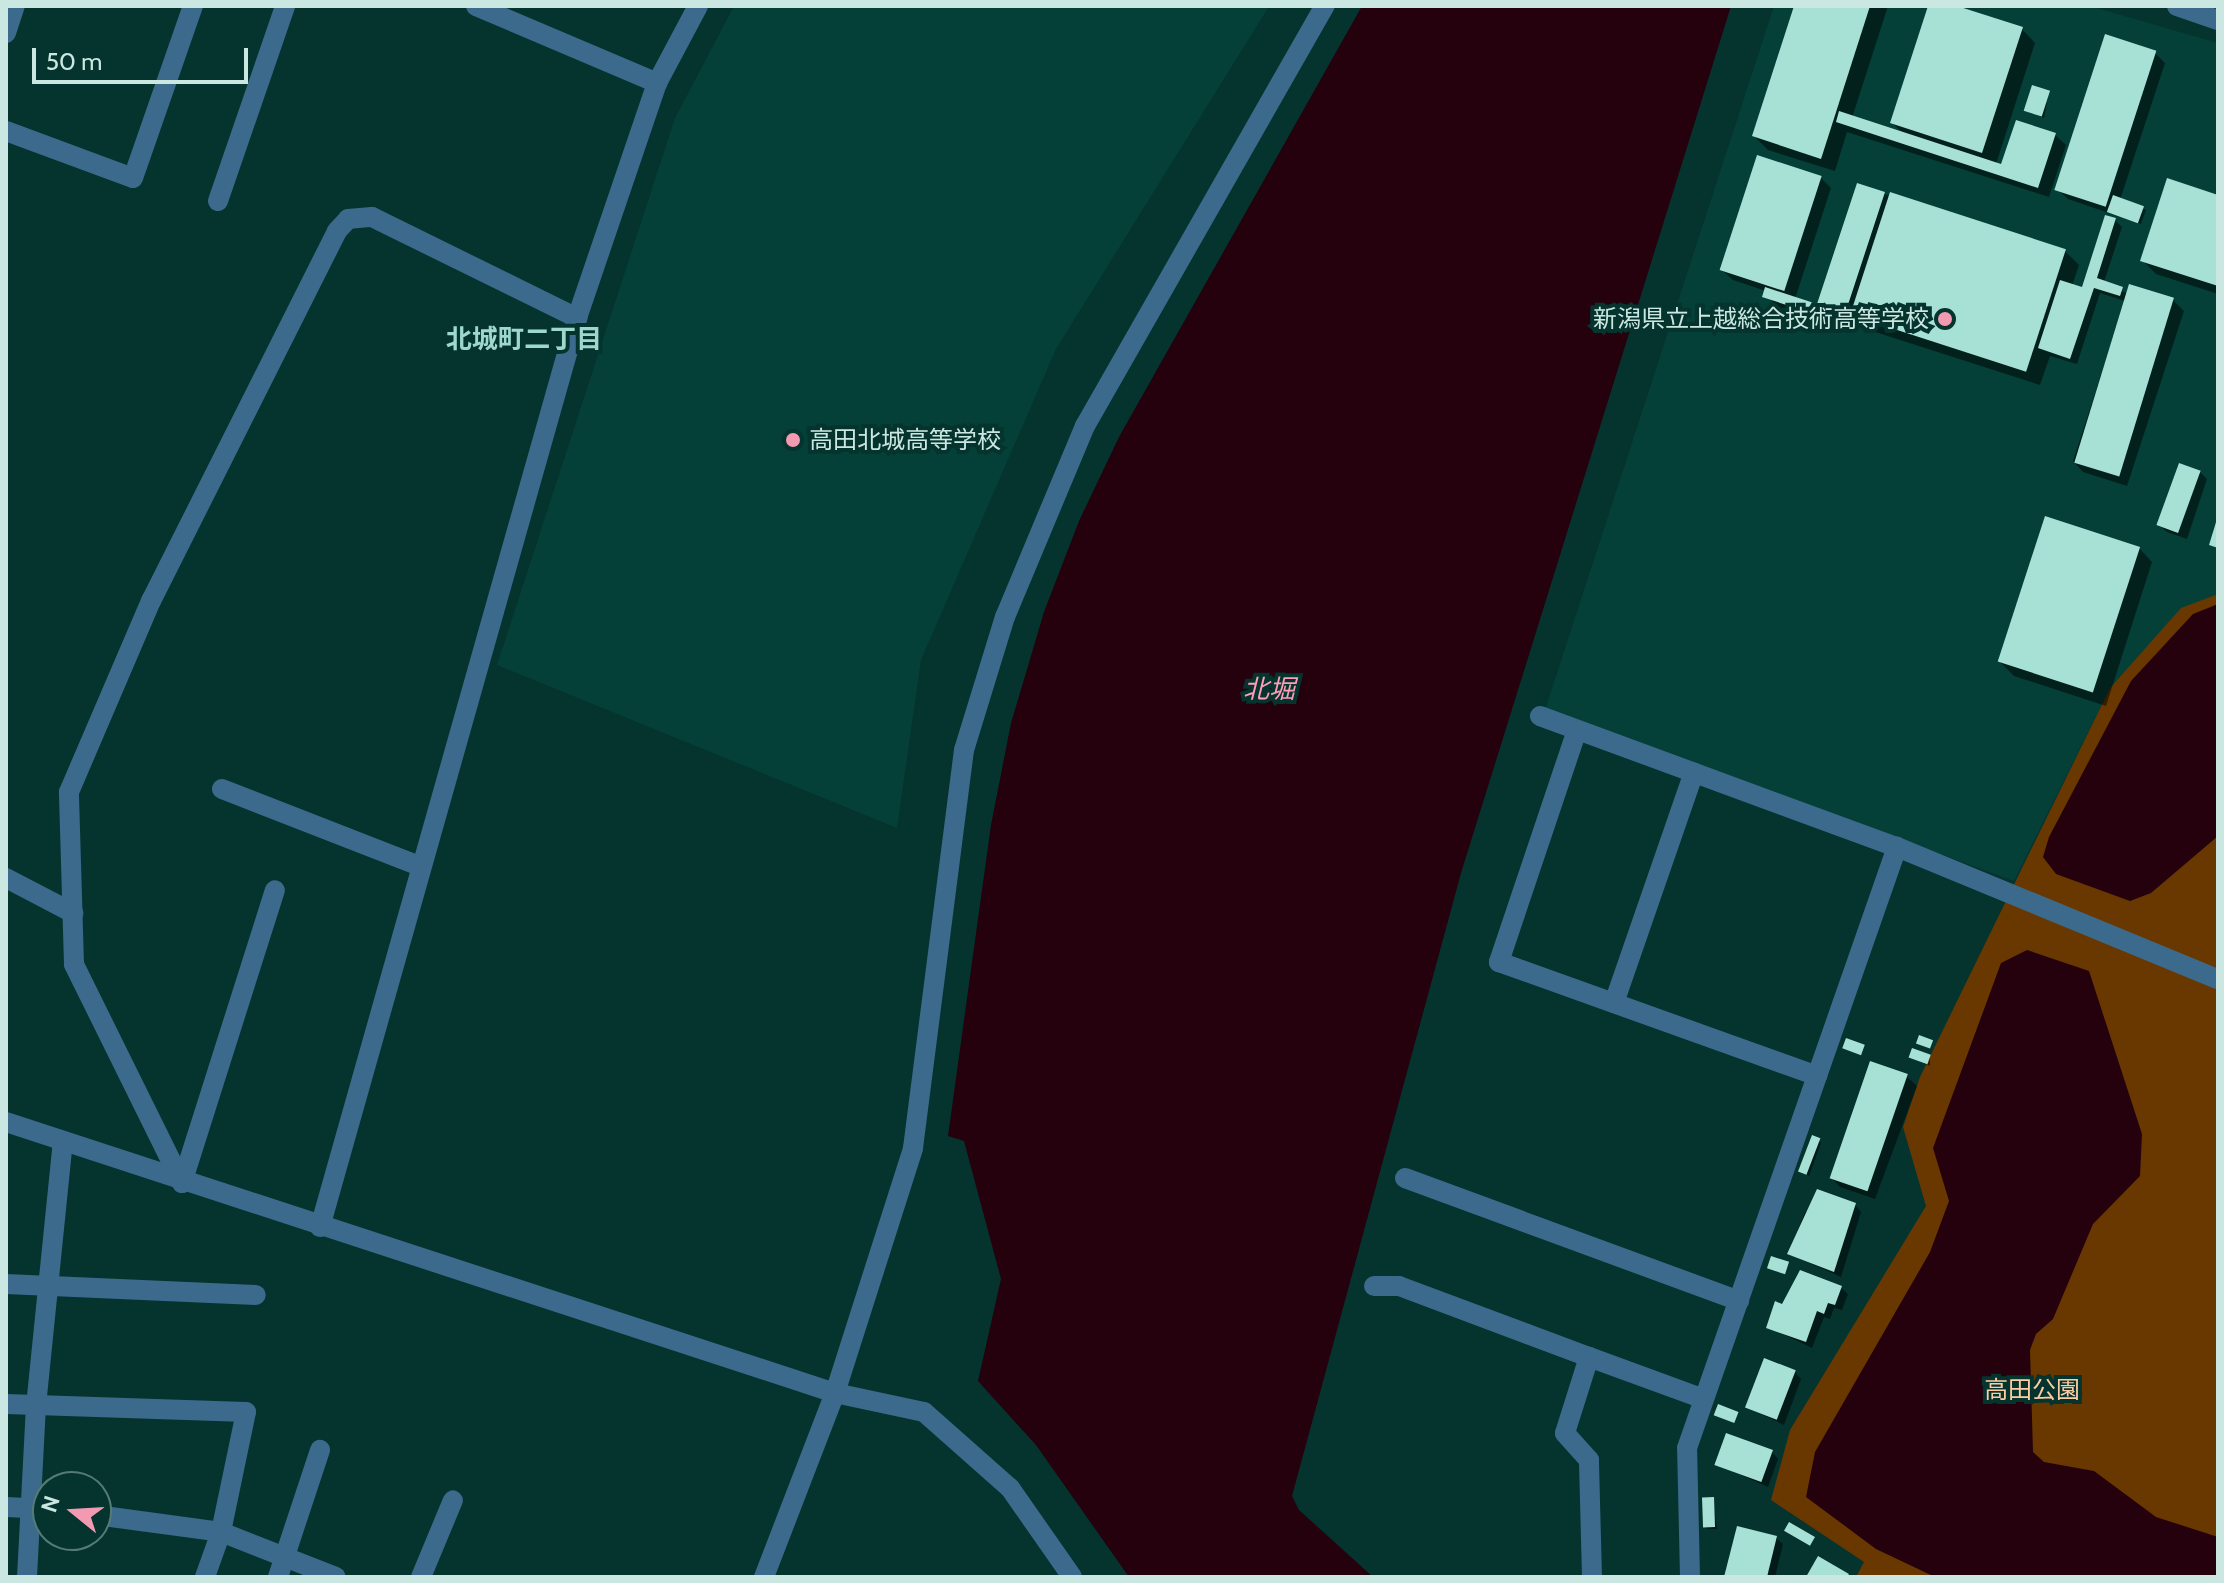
<!DOCTYPE html>
<meta charset="utf-8">
<style>
body{margin:0}
#map{position:relative;width:2224px;height:1583px;overflow:hidden;background:#05332d;font-family:Cabin,"Noto Sans JP",sans-serif}
div>[style]{position:absolute}
.built>*{inset:0;background:#043f38}
.green>*{inset:0;background:#683800}
.water>*{inset:0;background:#25010e}
.shadow>*{inset:0;background:#0007}
.building>*{inset:0;background:#a7e1d6;transform-origin:0 0}
.minor>*{height:20px;margin:-10px;padding:0 10px;transform-origin:10px;border-radius:10px;background:#3b6a8c}
.dots>*{width:22px;height:22px;translate:-50% -50%;box-sizing:border-box;border:4px solid #05332d;border-radius:50%}
span{translate:-50% -50%;white-space:nowrap;text-align:center;line-height:1.15;-webkit-text-stroke:8px #05332d;paint-order:stroke}
.poi-label{font-size:24px;color:#cbe7e1}
.right{translate:-100% -50%;text-align:right}
.left{translate:0 -50%;text-align:left}
.park-label{font-size:24px;color:#fecca2}
.neighbourhood-label{font-size:26px;color:#9ed8cd;font-weight:700}
.water-label{font-size:26px;color:#fd9db9;font-style:italic}
.frame{position:absolute;inset:0;border:8px solid #cbe7e1;pointer-events:none}
.north{position:absolute;left:32px;top:1471px;width:80px;height:80px;box-sizing:border-box;background:#05332d;border:2px solid #547b75;border-radius:50%;rotate:288deg;font-size:22px;font-weight:700;line-height:32px;text-align:center;color:#cbe7e1}
.north::after{content:'';display:block;margin:auto;width:28px;height:36px;background:#f19ab2;clip-path:polygon(50% 0,100% 100%,50% 72%,0 100%)}
.scale{position:absolute;left:32px;top:48px;width:216px;height:36px;box-sizing:border-box;border:4px solid #cbe7e1;border-top:0;padding-left:10px;font-size:24px;line-height:28px;white-space:nowrap;color:#cbe7e1;-webkit-text-stroke:6px #05332d;paint-order:stroke}
</style>
<div id="map">
<div class="built">
<i style="clip-path:polygon(734px 6px,1268px 8px,1056px 349px,921px 660px,897px 828px,497px 665px,675px 118px)"></i>
<i style="clip-path:polygon(1774px 6px,2090px 6px,2218px 43px,2218px 594px,2181px 609px,2110px 688px,2014px 881px,1545px 710px)"></i>
</div>
<div class="green">
<i style="clip-path:polygon(2218px 594px,2218px 1577px,1856px 1577px,1864px 1562px,1771px 1500px,1790px 1430px,1926px 1206px,1903px 1127px,1920px 1077px,2110px 688px,2181px 608px)"></i>
</div>
<div class="water">
<i style="clip-path:polygon(1362px 6px,1731px 6px,1461px 873px,1292px 1496px,1299px 1510px,1373px 1577px,1129px 1577px,1036px 1445px,978px 1381px,1001px 1279px,964px 1141px,948px 1136px,991px 825px,1011px 723px,1044px 612px,1079px 521px,1119px 437px)"></i>
<i style="clip-path:polygon(2218px 604px,2218px 836px,2151px 893px,2130px 901px,2056px 874px,2043px 857px,2049px 837px,2131px 681px,2193px 614px)"></i>
<i style="clip-path:polygon(2027px 950px,2089px 971px,2142px 1134px,2140px 1176px,2093px 1224px,2053px 1319px,2036px 1334px,2030px 1350px,2033px 1452px,2044px 1462px,2094px 1471px,2156px 1517px,2218px 1537px,2218px 1577px,1935px 1577px,1876px 1549px,1806px 1497px,1815px 1452px,1930px 1252px,1949px 1201px,1933px 1148px,2001px 963px)"></i>
</div>
<div class="shadow">
<i style="clip-path:polygon(1796px 6px,1888px 6px,1852px 118px,1904px 134px,1892px 123px,1930px 6px,1951px 6px,2022px 29px,2035px 43px,1996px 164px,2003px 167px,2055px 135px,2066px 145px,2049px 197px,1847px 132px,1835px 171px,1768px 150px,1754px 136px)"></i>
<i style="clip-path:polygon(2154px 52px,2165px 63px,2120px 200px,2146px 210px,2141px 224px,2068px 199px,2057px 189px)"></i>
<i style="clip-path:polygon(2049px 92px,2044px 118px,2026px 110px)"></i>
<i style="clip-path:polygon(1821px 178px,1831px 188px,1795px 299px,1819px 306px,1884px 194px,2065px 251px,2079px 265px,2072px 286px,2083px 290px,2115px 220px,2122px 227px,2104px 282px,2128px 294px,2173px 300px,2184px 311px,2127px 486px,2083px 472px,2073px 461px,2125px 301px,2100px 293px,2077px 364px,2050px 356px,2040px 385px,1866px 329px,1857px 319px,1853px 332px,1775px 306px,1766px 291px,1733px 280px,1722px 270px)"></i>
<i style="clip-path:polygon(2218px 197px,2218px 294px,2156px 274px,2142px 260px)"></i>
<i style="clip-path:polygon(2200px 472px,2207px 479px,2187px 539px,2167px 532px,2160px 526px)"></i>
<i style="clip-path:polygon(2139px 548px,2152px 562px,2106px 706px,2014px 676px,2000px 662px)"></i>
<i style="clip-path:polygon(1930px 1056px,1930px 1066px,1910px 1057px)"></i>
<i style="clip-path:polygon(1906px 1076px,1917px 1086px,1875px 1199px,1840px 1187px,1830px 1176px)"></i>
<i style="clip-path:polygon(1819px 1140px,1821px 1143px,1809px 1176px,1801px 1171px)"></i>
<i style="clip-path:polygon(1855px 1205px,1861px 1212px,1841px 1277px,1789px 1254px,1805px 1212px)"></i>
<i style="clip-path:polygon(1841px 1288px,1848px 1294px,1842px 1310px,1834px 1308px,1830px 1319px,1824px 1317px,1812px 1348px,1768px 1327px)"></i>
<i style="clip-path:polygon(1795px 1372px,1801px 1379px,1784px 1425px,1748px 1408px)"></i>
<i style="clip-path:polygon(1772px 1452px,1778px 1459px,1768px 1487px,1716px 1464px)"></i>
<i style="clip-path:polygon(1713px 1499px,1717px 1529px,1708px 1529px,1705px 1527px)"></i>
<i style="clip-path:polygon(1776px 1538px,1783px 1544px,1775px 1577px,1726px 1577px)"></i>
</div>
<div class="building">
<i style="clip-path:polygon(1794px 6px,1870px 6px,1821px 159px,1752px 136px)"></i>
<i style="clip-path:polygon(1928px 6px,1957px 6px,2023px 27px,1982px 153px,1890px 123px)"></i>
<i style="left:2105px;top:34px;width:54px;height:164px;rotate:18deg"></i>
<i style="left:2032px;top:85px;width:19px;height:27px;rotate:18deg"></i>
<i style="clip-path:polygon(1839px 111px,2001px 164px,2016px 120px,2056px 133px,2038px 188px,1836px 122px)"></i>
<i style="left:1757px;top:155px;width:68px;height:121px;rotate:18deg"></i>
<i style="clip-path:polygon(2167px 178px,2218px 195px,2218px 286px,2140px 261px)"></i>
<i style="clip-path:polygon(1857px 183px,1885px 192px,1842px 323px,1762px 297px,1765px 287px,1817px 304px)"></i>
<i style="left:1890px;top:192px;width:185px;height:129px;rotate:18deg"></i>
<i style="left:2113px;top:195px;width:33px;height:18px;rotate:20deg"></i>
<i style="clip-path:polygon(2105px 215px,2116px 218px,2097px 278px,2123px 287px,2120px 296px,2094px 288px,2070px 359px,2038px 348px,2060px 280px,2082px 287px)"></i>
<i style="left:2129px;top:284px;width:47px;height:187px;rotate:17deg"></i>
<i style="left:2179px;top:463px;width:23px;height:66px;rotate:20deg"></i>
<i style="left:2045px;top:516px;width:100px;height:153px;rotate:18deg"></i>
<i style="clip-path:polygon(2217px 519px,2218px 519px,2218px 548px,2209px 545px)"></i>
<i style="left:1919px;top:1035px;width:15px;height:9px;rotate:20deg"></i>
<i style="left:1846px;top:1038px;width:20px;height:11px;rotate:20deg"></i>
<i style="left:1912px;top:1048px;width:20px;height:10px;rotate:20deg"></i>
<i style="left:1870px;top:1061px;width:40px;height:124px;rotate:19deg"></i>
<i style="left:1812px;top:1135px;width:9px;height:39px;rotate:21deg"></i>
<i style="clip-path:polygon(1817px 1189px,1856px 1203px,1834px 1272px,1787px 1254px)"></i>
<i style="left:1771px;top:1256px;width:19px;height:13px;rotate:18deg"></i>
<i style="clip-path:polygon(1800px 1270px,1842px 1286px,1835px 1305px,1828px 1303px,1824px 1314px,1817px 1311px,1806px 1342px,1766px 1328px,1775px 1301px,1782px 1304px)"></i>
<i style="left:1764px;top:1358px;width:34px;height:53px;rotate:21deg"></i>
<i style="left:1718px;top:1404px;width:22px;height:12px;rotate:21deg"></i>
<i style="left:1726px;top:1433px;width:50px;height:34px;rotate:20deg"></i>
<i style="left:1714px;top:1497px;width:30px;height:12px;rotate:88deg"></i>
<i style="left:1789px;top:1522px;width:30px;height:10px;rotate:30deg"></i>
<i style="clip-path:polygon(1737px 1526px,1777px 1536px,1767px 1577px,1724px 1577px)"></i>
<i style="clip-path:polygon(1818px 1556px,1849px 1574px,1847px 1577px,1806px 1577px)"></i>
</div>
<div class="minor">
<i style="left:476px;top:6px;width:197px;rotate:23deg"></i>
<i style="left:2177px;top:6px;width:43px;rotate:18.9deg"></i>
<i style="left:6px;top:33px;width:28px;rotate:-72deg"></i>
<i style="left:6px;top:131px;width:135px;rotate:20.3deg"></i>
<i style="left:133px;top:178px;width:182px;rotate:-70.8deg"></i>
<i style="left:218px;top:201px;width:206px;rotate:-71deg"></i>
<i style="left:1540px;top:716px;width:380px;rotate:20.2deg"></i>
<i style="left:1897px;top:847px;width:347px;rotate:22.4deg"></i>
<i style="left:1577px;top:730px;width:245px;rotate:108.6deg"></i>
<i style="left:1499px;top:962px;width:338px;rotate:19.7deg"></i>
<i style="left:222px;top:789px;width:212px;rotate:21.3deg"></i>
<i style="left:6px;top:878px;width:76px;rotate:27.6deg"></i>
<i style="left:1614px;top:1003px;width:244px;rotate:-70.9deg"></i>
<i style="left:6px;top:1122px;width:872px;rotate:18.1deg"></i>
<i style="left:835px;top:1393px;width:91px;rotate:12.1deg"></i>
<i style="left:924px;top:1412px;width:115px;rotate:41.5deg"></i>
<i style="left:1010px;top:1488px;width:108px;rotate:55.1deg"></i>
<i style="left:1405px;top:1178px;width:356px;rotate:20.2deg"></i>
<i style="left:182px;top:1183px;width:244px;rotate:-116.3deg"></i>
<i style="left:74px;top:964px;width:172px;rotate:-91.7deg"></i>
<i style="left:69px;top:792px;width:208px;rotate:-66.8deg"></i>
<i style="left:151px;top:601px;width:414px;rotate:-63.3deg"></i>
<i style="left:337px;top:231px;width:16px;rotate:-47deg"></i>
<i style="left:348px;top:219px;width:24px;rotate:-5deg"></i>
<i style="left:372px;top:217px;width:229px;rotate:26.2deg"></i>
<i style="left:182px;top:1183px;width:307px;rotate:-72.4deg"></i>
<i style="left:320px;top:1227px;width:945px;rotate:-74.21deg"></i>
<i style="left:577px;top:318px;width:248px;rotate:-71.2deg"></i>
<i style="left:657px;top:83px;width:87px;rotate:-62deg"></i>
<i style="left:6px;top:1284px;width:250px;rotate:2.5deg"></i>
<i style="left:1374px;top:1286px;width:25px"></i>
<i style="left:1399px;top:1286px;width:203px;rotate:20.5deg"></i>
<i style="left:6px;top:1404px;width:240px;rotate:1.9deg"></i>
<i style="left:246px;top:1412px;width:123px;rotate:101.8deg"></i>
<i style="left:221px;top:1532px;width:48px;rotate:109.6deg"></i>
<i style="left:6px;top:1507px;width:42px;rotate:2.7deg"></i>
<i style="left:96px;top:1515px;width:126px;rotate:7.7deg"></i>
<i style="left:221px;top:1532px;width:123px;rotate:21.4deg"></i>
<i style="left:27px;top:1577px;width:171px;rotate:-87deg"></i>
<i style="left:36px;top:1406px;width:265px;rotate:-84.2deg"></i>
<i style="left:278px;top:1577px;width:134px;rotate:-71.7deg"></i>
<i style="left:421px;top:1577px;width:83px;rotate:-67.4deg"></i>
<i style="left:764px;top:1577px;width:197px;rotate:-68.9deg"></i>
<i style="left:835px;top:1393px;width:257px;rotate:-72.3deg"></i>
<i style="left:913px;top:1148px;width:401px;rotate:-82.7deg"></i>
<i style="left:964px;top:750px;width:139px;rotate:-72.9deg"></i>
<i style="left:1005px;top:617px;width:207px;rotate:-67.3deg"></i>
<i style="left:1085px;top:426px;width:484px;rotate:-60.3deg"></i>
<i style="left:1592px;top:1577px;width:117px;rotate:-91.5deg"></i>
<i style="left:1589px;top:1460px;width:36px;rotate:-132deg"></i>
<i style="left:1565px;top:1433px;width:80px;rotate:-72.5deg"></i>
<i style="left:1589px;top:1357px;width:122px;rotate:20.1deg"></i>
<i style="left:1690px;top:1577px;width:129px;rotate:-91.3deg"></i>
<i style="left:1687px;top:1448px;width:637px;rotate:-70.74deg"></i>
</div>
<div class="dots">
<i style="left:1945px;top:319px;background:#f19ab2"></i>
<i style="left:793px;top:440px;background:#f19ab2"></i>
</div>
<div class="poi-label">
<span class="right" style="left:1929px;top:319px">新潟県立上越総合技術高等学校</span>
<span class="left" style="left:809px;top:440px">高田北城高等学校</span>
</div>
<div class="park-label">
<span style="left:2032px;top:1390px">高田公園</span>
</div>
<div class="neighbourhood-label">
<span style="left:524px;top:340px">北城町二丁目</span>
</div>
<div class="water-label">
<span style="left:1269px;top:690px">北堀</span>
</div>
<div class="frame"></div>
<div class="north">N</div>
<div class="scale">50 m</div>
</div>
